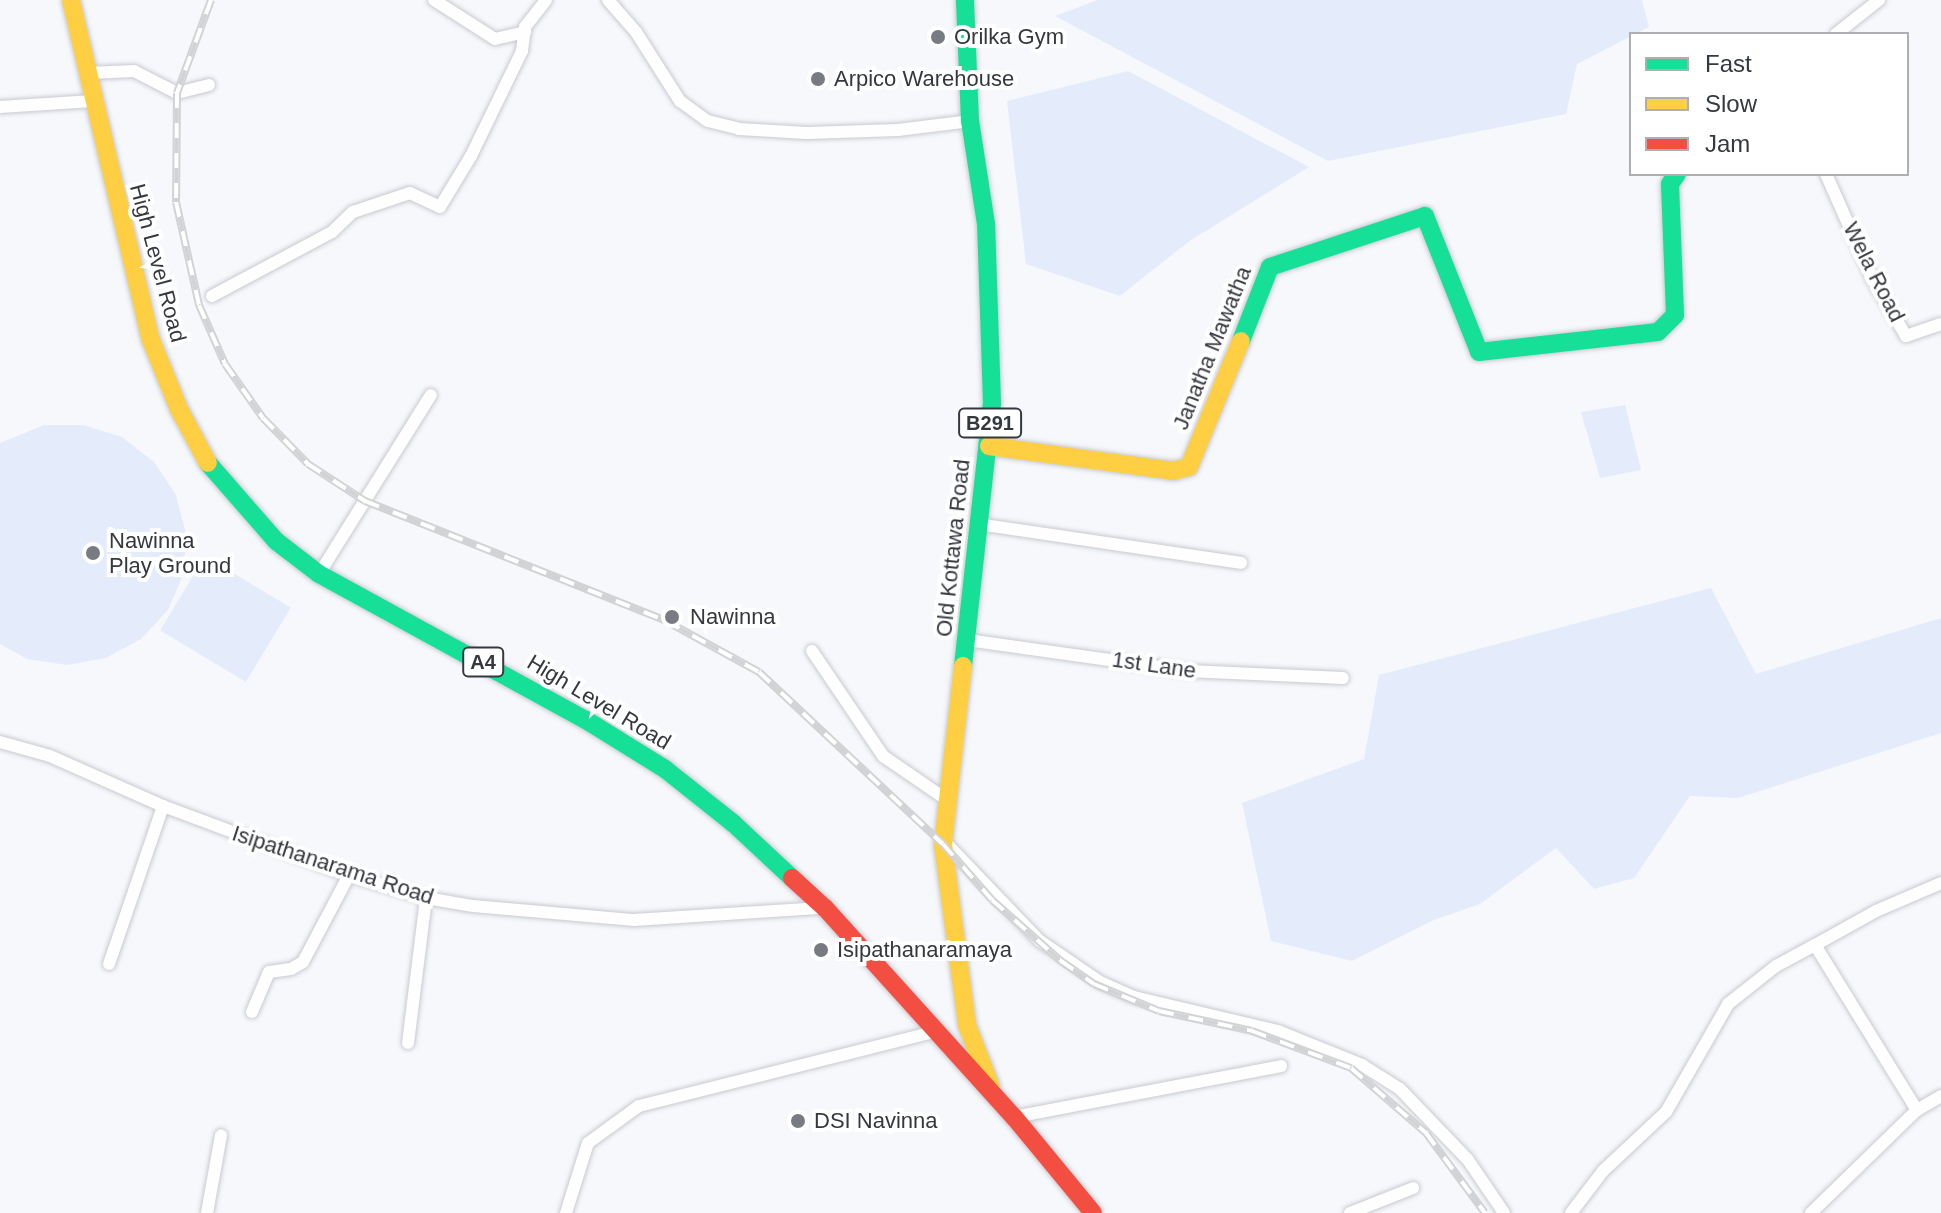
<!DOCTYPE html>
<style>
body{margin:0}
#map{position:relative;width:1941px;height:1213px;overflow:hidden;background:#f6f8fc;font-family:Helvetica,sans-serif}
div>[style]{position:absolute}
.green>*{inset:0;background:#e4ecfb;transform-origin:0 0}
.roads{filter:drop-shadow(0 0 2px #c8cacf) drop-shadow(0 0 2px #c8cacf)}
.street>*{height:12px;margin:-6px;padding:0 6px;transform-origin:6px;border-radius:6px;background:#fefeff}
.fast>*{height:18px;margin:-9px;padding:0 9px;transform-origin:9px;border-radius:9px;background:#16e098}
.slow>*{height:18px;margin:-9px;padding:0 9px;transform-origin:9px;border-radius:9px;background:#ffcf43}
.jam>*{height:18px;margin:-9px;padding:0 9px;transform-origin:9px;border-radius:9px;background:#f24e42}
.rail>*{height:8px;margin-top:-4px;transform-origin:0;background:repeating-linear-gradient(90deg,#fff 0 15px,#d1d3d4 0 30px);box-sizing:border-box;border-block:2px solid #d1d3d4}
.dots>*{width:22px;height:22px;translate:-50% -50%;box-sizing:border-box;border:4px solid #fff;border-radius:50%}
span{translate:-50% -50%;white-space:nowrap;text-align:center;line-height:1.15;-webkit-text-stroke:8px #fff;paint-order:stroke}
.shield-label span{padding:2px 6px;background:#fff;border:2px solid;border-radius:6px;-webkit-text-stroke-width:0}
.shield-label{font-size:20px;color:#34383f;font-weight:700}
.poi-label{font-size:22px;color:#34383f}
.left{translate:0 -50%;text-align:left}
.street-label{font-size:22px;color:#34383f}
.legend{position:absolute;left:1629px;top:32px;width:280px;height:144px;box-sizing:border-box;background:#fff;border:2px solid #aeafb2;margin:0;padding:10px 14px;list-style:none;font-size:24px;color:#34383f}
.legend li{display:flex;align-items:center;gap:16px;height:40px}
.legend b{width:40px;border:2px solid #aeafb2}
</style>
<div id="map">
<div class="green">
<i style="clip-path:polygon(1098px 0,1642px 0,1649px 27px,1577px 64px,1566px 114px,1328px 161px,1055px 16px)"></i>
<i style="clip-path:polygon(1128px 71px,1309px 167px,1188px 242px,1120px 296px,1026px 264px,1007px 101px)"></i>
<i style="clip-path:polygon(1625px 405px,1641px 470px,1600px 478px,1581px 412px)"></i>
<i style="clip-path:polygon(44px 425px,84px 425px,122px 437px,154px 462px,176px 495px,186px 534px,184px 573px,168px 610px,141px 639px,106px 658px,67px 665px,27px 659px,0 644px,0 443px)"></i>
<i style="left:205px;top:556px;width:100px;height:87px;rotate:31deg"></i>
<i style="clip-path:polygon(1711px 588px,1756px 674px,1941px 618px,1941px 733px,1738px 798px,1690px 796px,1634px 878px,1594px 889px,1556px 848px,1480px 904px,1434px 920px,1352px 961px,1271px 941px,1242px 803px,1364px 759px,1379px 675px)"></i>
</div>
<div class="roads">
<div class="street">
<i style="left:434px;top:0;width:72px;rotate:32.6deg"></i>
<i style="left:495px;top:39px;width:31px;rotate:-13deg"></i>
<i style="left:608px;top:0;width:43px;rotate:48.8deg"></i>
<i style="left:636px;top:32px;width:82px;rotate:57.5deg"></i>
<i style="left:680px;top:101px;width:34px;rotate:36deg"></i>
<i style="left:708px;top:121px;width:32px;rotate:14deg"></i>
<i style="left:739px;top:129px;width:68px;rotate:3.4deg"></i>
<i style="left:807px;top:133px;width:91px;rotate:-1.9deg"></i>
<i style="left:898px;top:130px;width:73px;rotate:-7.1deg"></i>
<i style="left:1836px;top:34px;width:55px;rotate:-38.3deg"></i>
<i style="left:88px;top:73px;width:46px;rotate:-2.5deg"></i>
<i style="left:134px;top:71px;width:48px;rotate:27.1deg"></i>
<i style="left:177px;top:93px;width:33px;rotate:-14deg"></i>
<i style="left:0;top:107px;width:93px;rotate:-3.7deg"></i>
<i style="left:1826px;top:174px;width:116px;rotate:66.1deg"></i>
<i style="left:1873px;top:280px;width:65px;rotate:59.5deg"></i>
<i style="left:1906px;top:336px;width:37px;rotate:-19deg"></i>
<i style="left:212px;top:296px;width:136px;rotate:-28.1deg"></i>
<i style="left:332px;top:232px;width:29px;rotate:-44deg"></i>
<i style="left:353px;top:212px;width:60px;rotate:-18.4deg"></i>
<i style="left:410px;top:193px;width:33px;rotate:25deg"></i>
<i style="left:440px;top:207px;width:60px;rotate:-58.7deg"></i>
<i style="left:471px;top:156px;width:117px;rotate:-64.1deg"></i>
<i style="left:522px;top:51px;width:24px;rotate:-83deg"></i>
<i style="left:525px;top:27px;width:34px;rotate:-52deg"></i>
<i style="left:978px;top:524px;width:266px;rotate:8.4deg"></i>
<i style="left:319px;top:574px;width:211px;rotate:-58deg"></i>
<i style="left:967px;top:640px;width:223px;rotate:8deg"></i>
<i style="left:1188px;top:671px;width:155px;rotate:2.6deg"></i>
<i style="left:812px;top:651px;width:127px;rotate:55.9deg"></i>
<i style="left:883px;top:756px;width:78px;rotate:34.5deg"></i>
<i style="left:0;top:742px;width:52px;rotate:15.6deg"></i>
<i style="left:50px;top:756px;width:124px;rotate:23.9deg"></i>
<i style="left:163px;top:806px;width:198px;rotate:20.4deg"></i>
<i style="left:349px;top:875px;width:80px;rotate:16.6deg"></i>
<i style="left:426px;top:898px;width:48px;rotate:9.7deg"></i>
<i style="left:473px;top:906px;width:162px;rotate:5deg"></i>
<i style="left:634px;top:920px;width:188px;rotate:-3.7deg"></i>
<i style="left:943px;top:840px;width:140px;rotate:46.2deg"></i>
<i style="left:1040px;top:941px;width:73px;rotate:34.3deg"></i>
<i style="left:1100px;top:982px;width:37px;rotate:24deg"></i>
<i style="left:1134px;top:997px;width:148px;rotate:13.3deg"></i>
<i style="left:1278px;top:1031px;width:91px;rotate:22deg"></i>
<i style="left:1362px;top:1065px;width:45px;rotate:32.3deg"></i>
<i style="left:1400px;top:1089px;width:98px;rotate:46.2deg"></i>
<i style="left:1468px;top:1160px;width:64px;rotate:55.8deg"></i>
<i style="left:1815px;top:945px;width:70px;rotate:-29.1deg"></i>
<i style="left:1876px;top:911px;width:71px;rotate:-23.3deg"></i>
<i style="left:109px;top:964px;width:167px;rotate:-71.1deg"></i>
<i style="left:252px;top:1012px;width:43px;rotate:-67deg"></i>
<i style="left:269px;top:972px;width:22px;rotate:-8deg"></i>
<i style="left:291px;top:969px;width:14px;rotate:-30deg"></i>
<i style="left:303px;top:962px;width:98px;rotate:-62.1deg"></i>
<i style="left:408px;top:1043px;width:146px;rotate:-82.9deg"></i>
<i style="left:1014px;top:1117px;width:272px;rotate:-10.8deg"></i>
<i style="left:207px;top:1213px;width:79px;rotate:-79.8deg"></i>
<i style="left:566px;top:1213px;width:73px;rotate:-72.6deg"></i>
<i style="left:588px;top:1143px;width:63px;rotate:-36deg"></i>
<i style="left:639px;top:1106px;width:307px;rotate:-14.1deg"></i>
<i style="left:1350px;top:1213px;width:68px;rotate:-21.6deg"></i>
<i style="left:1571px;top:1213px;width:53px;rotate:-52.7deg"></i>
<i style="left:1603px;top:1171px;width:86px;rotate:-43.1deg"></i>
<i style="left:1666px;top:1112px;width:125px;rotate:-60.1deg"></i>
<i style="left:1728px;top:1004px;width:61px;rotate:-38.4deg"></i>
<i style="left:1776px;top:966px;width:44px;rotate:-28.3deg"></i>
<i style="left:1815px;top:945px;width:194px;rotate:58.3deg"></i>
<i style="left:1811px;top:1213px;width:148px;rotate:-44.2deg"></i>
<i style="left:1917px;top:1110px;width:28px;rotate:-30deg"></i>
</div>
<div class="fast">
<i style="left:1241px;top:341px;width:79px;rotate:-68.6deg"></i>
<i style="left:1270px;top:267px;width:163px;rotate:-18.2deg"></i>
<i style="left:1425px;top:216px;width:146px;rotate:68.3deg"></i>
<i style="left:1479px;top:352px;width:180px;rotate:-6.4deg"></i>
<i style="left:1658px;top:332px;width:24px;rotate:-45deg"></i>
<i style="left:1675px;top:315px;width:131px;rotate:-92.2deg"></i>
<i style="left:1670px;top:184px;width:12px;rotate:-55deg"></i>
<i style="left:208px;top:463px;width:103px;rotate:48.9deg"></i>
<i style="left:276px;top:541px;width:54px;rotate:37.5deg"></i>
<i style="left:319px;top:574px;width:304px;rotate:28.7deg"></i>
<i style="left:586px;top:720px;width:93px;rotate:31.8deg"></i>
<i style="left:665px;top:769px;width:87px;rotate:38.5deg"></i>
<i style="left:733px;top:823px;width:81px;rotate:43deg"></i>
<i style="left:963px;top:666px;width:265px;rotate:-83.7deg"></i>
<i style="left:992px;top:403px;width:179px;rotate:-91.9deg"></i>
<i style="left:986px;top:224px;width:104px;rotate:-98.8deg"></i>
<i style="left:970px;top:121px;width:121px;rotate:-92.4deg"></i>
</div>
<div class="slow">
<i style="left:71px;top:0;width:349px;rotate:76.8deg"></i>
<i style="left:151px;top:340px;width:74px;rotate:67.9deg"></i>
<i style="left:179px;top:409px;width:61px;rotate:61.8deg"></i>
<i style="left:989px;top:446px;width:186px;rotate:7.7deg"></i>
<i style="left:1173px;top:471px;width:16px;rotate:-14deg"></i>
<i style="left:1189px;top:467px;width:136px;rotate:-67.6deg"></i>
<i style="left:963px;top:666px;width:179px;rotate:96.4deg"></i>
<i style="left:943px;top:844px;width:183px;rotate:82.4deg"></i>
<i style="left:967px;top:1025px;width:66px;rotate:68.8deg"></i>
</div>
<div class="jam">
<i style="left:792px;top:878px;width:45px;rotate:42.3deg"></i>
<i style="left:825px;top:908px;width:282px;rotate:47.9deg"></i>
<i style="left:1014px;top:1117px;width:124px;rotate:50.5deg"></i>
</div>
</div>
<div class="rail">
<i style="left:211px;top:0;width:99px;rotate:110.1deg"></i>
<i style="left:177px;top:93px;width:109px;rotate:90.5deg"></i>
<i style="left:176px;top:202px;width:106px;rotate:77.4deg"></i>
<i style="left:199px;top:305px;width:64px;rotate:66.2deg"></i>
<i style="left:225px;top:364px;width:66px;rotate:54.9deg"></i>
<i style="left:263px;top:418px;width:64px;rotate:45.6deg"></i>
<i style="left:308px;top:464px;width:68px;rotate:33deg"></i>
<i style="left:365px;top:501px;width:324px;rotate:21.7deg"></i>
<i style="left:666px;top:621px;width:106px;rotate:28.7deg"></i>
<i style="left:759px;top:672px;width:252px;rotate:43.1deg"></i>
<i style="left:943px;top:844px;width:74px;rotate:48.8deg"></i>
<i style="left:992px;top:900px;width:92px;rotate:41.5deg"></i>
<i style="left:1061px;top:961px;width:40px;rotate:34.9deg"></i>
<i style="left:1094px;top:984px;width:70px;rotate:22.6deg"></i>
<i style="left:1159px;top:1011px;width:95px;rotate:12.1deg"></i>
<i style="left:1252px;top:1031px;width:106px;rotate:20.5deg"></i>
<i style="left:1351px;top:1068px;width:99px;rotate:40.9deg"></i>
<i style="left:1426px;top:1133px;width:99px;rotate:53.6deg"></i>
</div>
<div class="dots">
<i style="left:938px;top:37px;background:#787b81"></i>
<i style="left:818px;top:79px;background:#787b81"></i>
<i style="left:93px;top:553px;background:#787b81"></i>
<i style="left:672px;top:617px;background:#787b81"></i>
<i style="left:821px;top:950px;background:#787b81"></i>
<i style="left:798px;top:1121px;background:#787b81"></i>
</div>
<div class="shield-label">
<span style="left:990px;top:423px">B291</span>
<span style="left:483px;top:662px">A4</span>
</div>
<div class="poi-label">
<span class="left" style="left:954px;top:37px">Orilka Gym</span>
<span class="left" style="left:834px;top:79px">Arpico Warehouse</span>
<span class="left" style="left:109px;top:553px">Nawinna<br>Play Ground</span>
<span class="left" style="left:690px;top:617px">Nawinna</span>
<span class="left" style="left:837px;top:950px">Isipathanaramaya</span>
<span class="left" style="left:814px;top:1121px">DSI Navinna</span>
</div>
<div class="street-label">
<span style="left:158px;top:263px;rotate:75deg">High Level Road</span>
<span style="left:1874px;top:272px;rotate:63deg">Wela Road</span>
<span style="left:1212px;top:348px;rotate:-68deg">Janatha Mawatha</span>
<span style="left:953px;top:548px;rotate:-84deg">Old Kottawa Road</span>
<span style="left:1154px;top:665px;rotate:8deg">1st Lane</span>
<span style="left:599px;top:702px;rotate:31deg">High Level Road</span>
<span style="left:333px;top:865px;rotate:18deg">Isipathanarama Road</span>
</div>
<ul class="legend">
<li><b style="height:10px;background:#16e098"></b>Fast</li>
<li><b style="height:10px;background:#ffcf43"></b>Slow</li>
<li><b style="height:10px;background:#f24e42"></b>Jam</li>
</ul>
</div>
